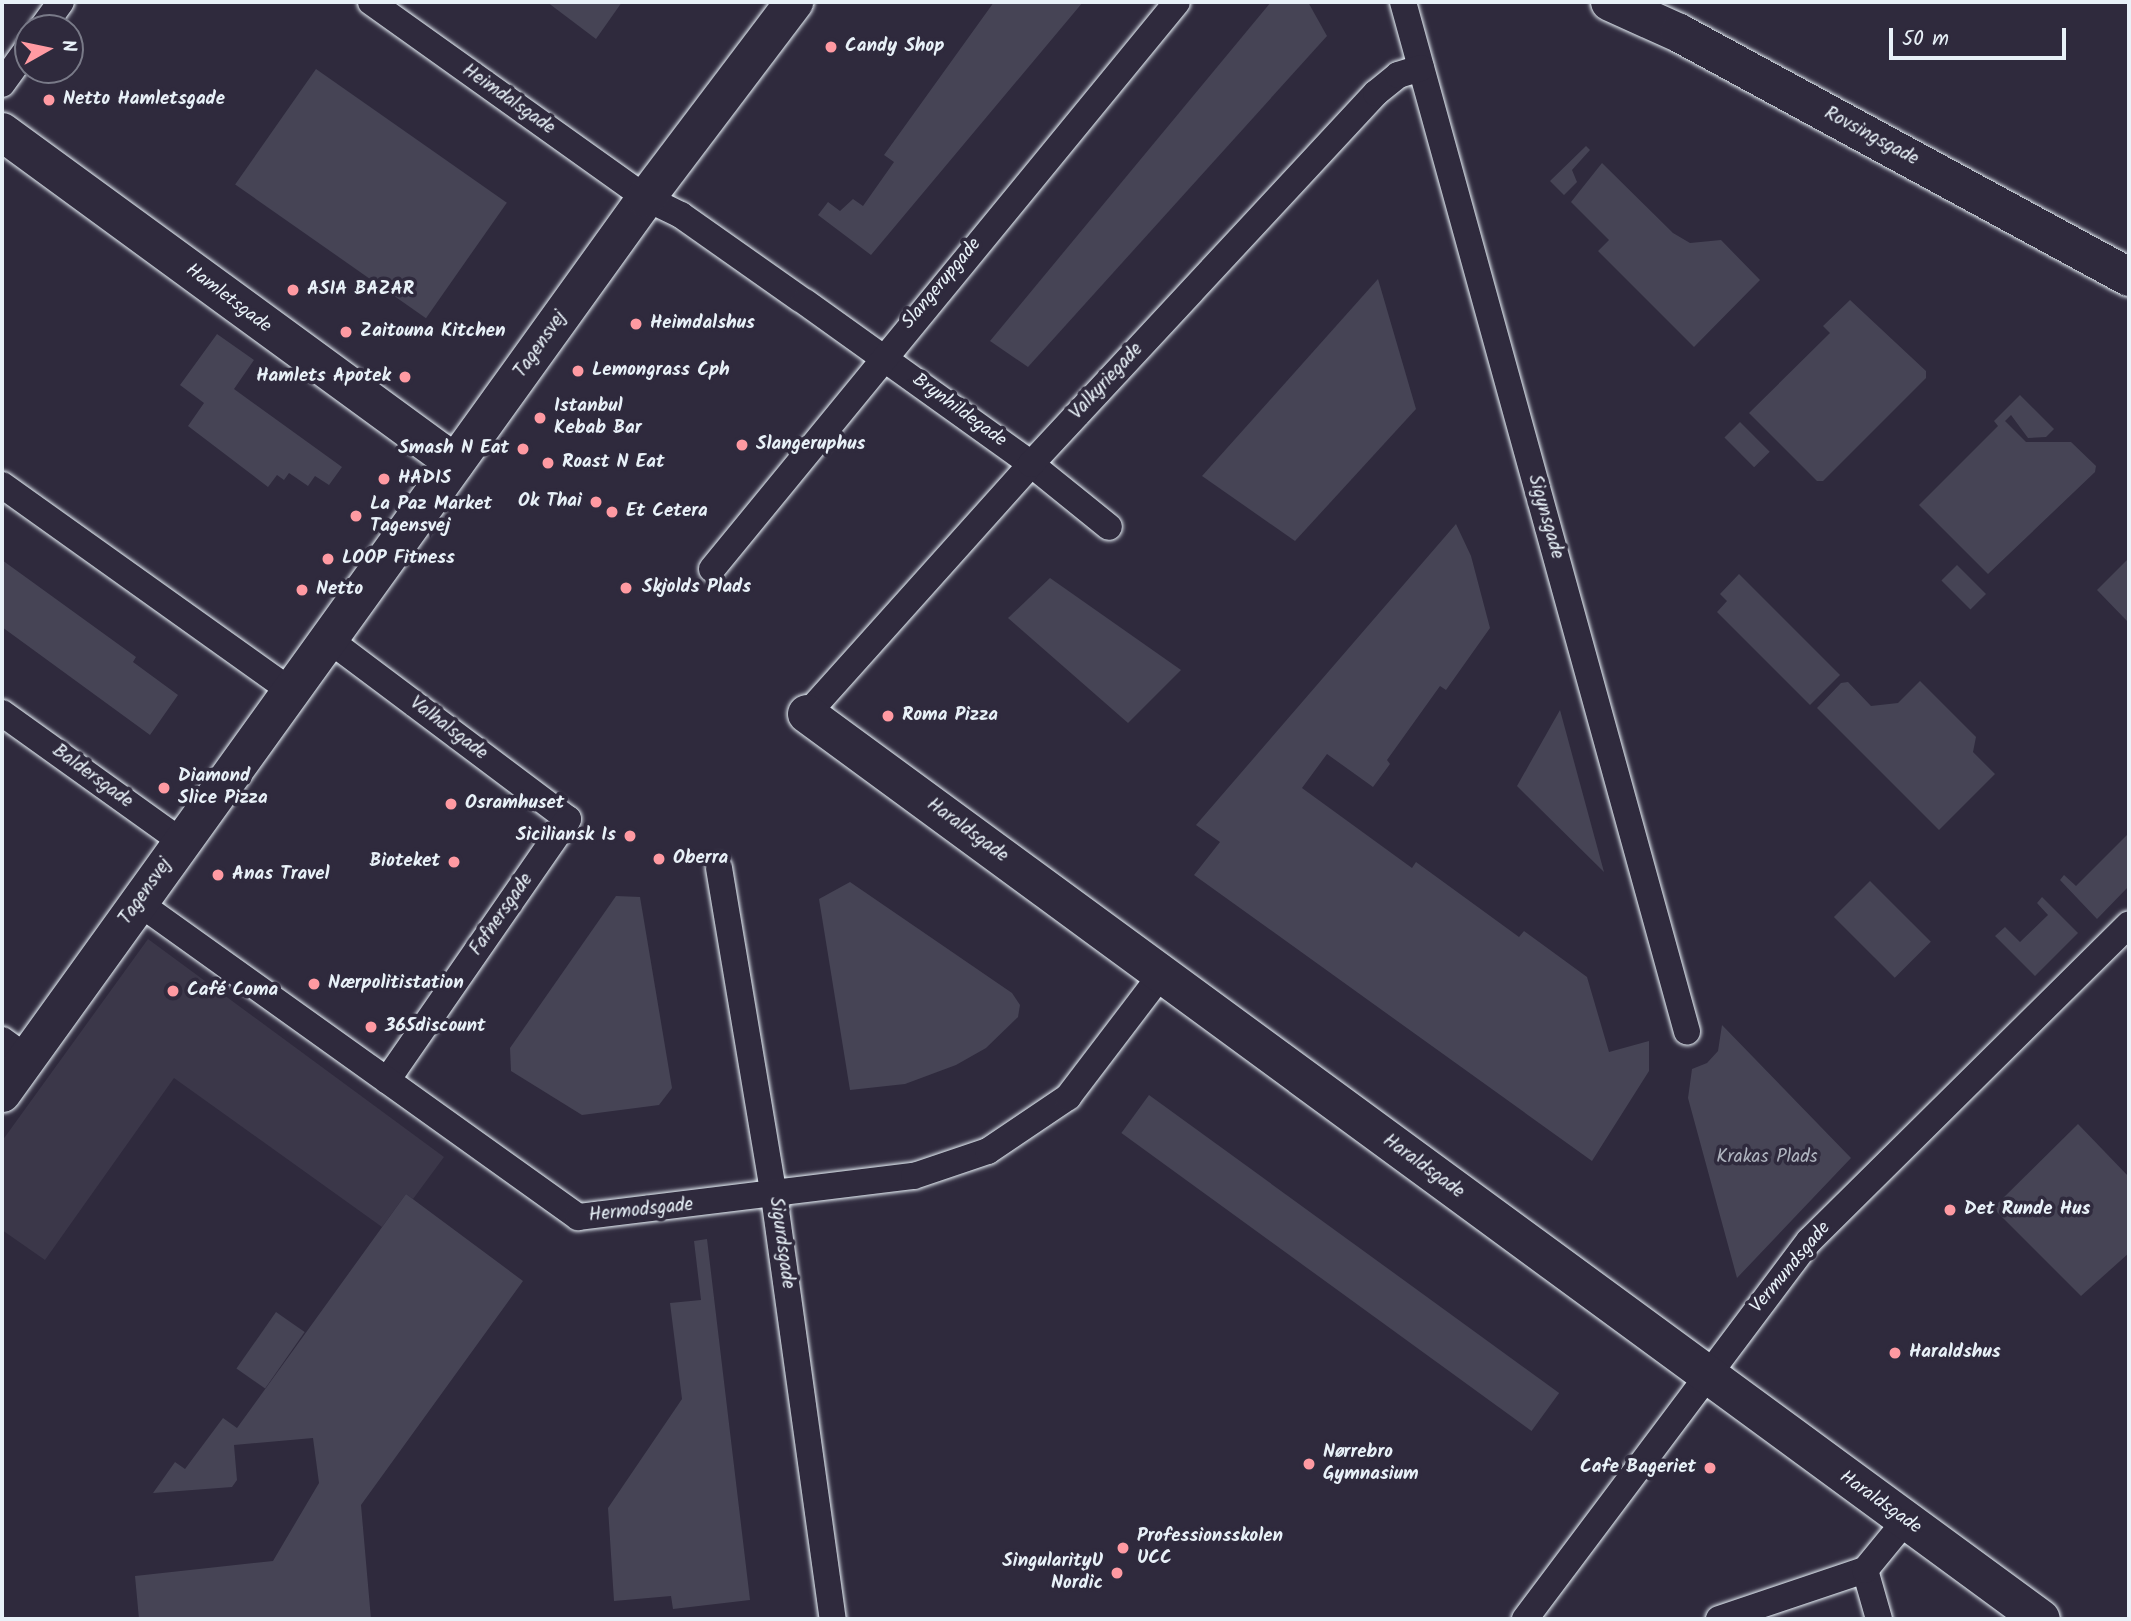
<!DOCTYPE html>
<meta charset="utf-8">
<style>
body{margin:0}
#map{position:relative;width:2131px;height:1621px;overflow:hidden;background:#2f2a3d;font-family:Kalam,sans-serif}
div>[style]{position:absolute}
.built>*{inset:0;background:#3b3749}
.green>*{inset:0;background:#464455;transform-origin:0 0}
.roads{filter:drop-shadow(0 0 2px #e8f1f8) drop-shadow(0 0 2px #e8f1f8)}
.street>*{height:26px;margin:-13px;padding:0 13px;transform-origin:13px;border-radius:13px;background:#2f2a3d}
.secondary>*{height:38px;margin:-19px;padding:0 19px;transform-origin:19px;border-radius:19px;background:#2f2a3d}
.dots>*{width:19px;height:19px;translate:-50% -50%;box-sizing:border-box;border:4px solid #2f2a3d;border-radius:50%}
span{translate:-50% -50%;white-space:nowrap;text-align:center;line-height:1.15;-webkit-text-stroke:7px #2f2a3d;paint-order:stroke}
.poi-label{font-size:19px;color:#e8f1f8;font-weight:700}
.left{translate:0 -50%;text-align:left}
.right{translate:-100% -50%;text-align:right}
.street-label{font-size:19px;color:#e8f1f8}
.park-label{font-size:19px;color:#afb4bf}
.frame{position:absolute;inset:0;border:4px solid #e8f1f8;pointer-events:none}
.north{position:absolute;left:14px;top:14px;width:70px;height:70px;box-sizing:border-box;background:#2f2a3d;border:2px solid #797a88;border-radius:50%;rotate:81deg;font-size:19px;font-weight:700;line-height:28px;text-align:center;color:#e8f1f8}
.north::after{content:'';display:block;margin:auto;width:24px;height:32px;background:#ff9aa2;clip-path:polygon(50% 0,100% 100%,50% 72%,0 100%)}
.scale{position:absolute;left:1889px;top:28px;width:177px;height:32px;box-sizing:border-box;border:4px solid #e8f1f8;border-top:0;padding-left:9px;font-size:21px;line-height:24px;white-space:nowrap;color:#e8f1f8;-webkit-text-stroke:5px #2f2a3d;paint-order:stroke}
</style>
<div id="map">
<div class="built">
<i style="clip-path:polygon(148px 939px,444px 1157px,413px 1199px,406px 1194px,382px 1227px,174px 1078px,45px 1260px,2px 1230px,2px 1141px)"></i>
</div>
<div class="green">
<i style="clip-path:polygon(547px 2px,622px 2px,596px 39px)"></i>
<i style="clip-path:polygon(994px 2px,1083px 2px,871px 255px,818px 215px,828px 202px,840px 211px,853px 199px,863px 206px,894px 162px,884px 155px)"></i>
<i style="clip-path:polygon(1271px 2px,1308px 2px,1327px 36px,1028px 367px,990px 341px)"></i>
<i style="left:316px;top:69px;width:233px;height:141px;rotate:35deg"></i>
<i style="clip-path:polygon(1586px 146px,1590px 150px,1572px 170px,1577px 182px,1564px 195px,1550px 181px)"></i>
<i style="clip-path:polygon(1602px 163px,1673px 233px,1690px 243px,1721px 240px,1760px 280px,1694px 347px,1598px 251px,1609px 240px,1571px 202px)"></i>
<i style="clip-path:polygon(1378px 279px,1416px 409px,1295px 541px,1202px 476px)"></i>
<i style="clip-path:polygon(1850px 300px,1926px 371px,1926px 378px,1823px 481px,1817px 481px,1749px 413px,1830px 333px,1823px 326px)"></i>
<i style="clip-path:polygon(217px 334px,254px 360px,234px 389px,342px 467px,329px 485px,315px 476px,308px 486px,289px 473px,284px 480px,277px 475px,268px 487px,188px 426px,204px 403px,180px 385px)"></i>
<i style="clip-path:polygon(2020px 395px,2054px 429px,2046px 437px,2028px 438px,2011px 415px,2005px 421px,2026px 442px,2071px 442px,2096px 466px,2095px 472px,1988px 574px,1919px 505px,1998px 426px,1994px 421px)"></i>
<i style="left:1740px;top:422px;width:42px;height:22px;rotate:45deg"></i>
<i style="clip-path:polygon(1456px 524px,1471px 556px,1490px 628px,1446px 690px,1440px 686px,1387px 760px,1390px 764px,1373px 787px,1327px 754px,1302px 788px,1412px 868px,1416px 862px,1519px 937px,1524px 931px,1587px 977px,1609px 1052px,1649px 1041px,1649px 1071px,1592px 1161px,1194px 875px,1220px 842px,1196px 825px)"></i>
<i style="clip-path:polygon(2129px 558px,2129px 623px,2097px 590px)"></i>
<i style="clip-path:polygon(2px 560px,136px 657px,133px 662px,178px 695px,150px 735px,2px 627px)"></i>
<i style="left:1957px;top:565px;width:41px;height:22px;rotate:45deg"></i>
<i style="clip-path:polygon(1739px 574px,1840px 675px,1810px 705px,1717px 612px,1727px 601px,1720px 594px)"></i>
<i style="clip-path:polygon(1050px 578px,1181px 670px,1128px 723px,1008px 618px)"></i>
<i style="clip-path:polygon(1920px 681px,1976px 737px,1973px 752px,1995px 774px,1939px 830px,1817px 708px,1841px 683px,1848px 682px,1871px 706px,1898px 703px)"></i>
<i style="clip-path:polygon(1560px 710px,1604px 872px,1517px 786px)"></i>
<i style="clip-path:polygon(2129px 833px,2129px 886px,2097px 919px,2060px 880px,2064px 875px,2076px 886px)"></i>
<i style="left:1870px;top:881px;width:86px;height:51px;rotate:45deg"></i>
<i style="clip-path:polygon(850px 882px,1012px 993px,1020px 1005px,1018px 1017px,986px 1048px,956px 1065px,905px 1084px,850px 1090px,819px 899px)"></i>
<i style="clip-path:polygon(616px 896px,640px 897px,672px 1088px,659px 1105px,582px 1115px,511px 1071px,510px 1048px)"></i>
<i style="clip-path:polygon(2042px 897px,2078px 933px,2035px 976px,1995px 936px,2005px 927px,2020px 942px,2048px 915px,2037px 903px)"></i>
<i style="clip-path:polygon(1722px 1025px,1851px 1158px,1737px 1278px,1688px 1098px,1692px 1069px,1707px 1063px,1718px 1051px)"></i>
<i style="left:1149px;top:1095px;width:507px;height:47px;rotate:36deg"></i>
<i style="clip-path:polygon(2078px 1124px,2129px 1177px,2129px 1253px,2081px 1296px,1993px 1208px)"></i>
<i style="clip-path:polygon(406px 1194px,523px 1281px,361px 1505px,371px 1619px,139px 1619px,135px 1576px,273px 1561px,319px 1483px,313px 1438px,234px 1445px,237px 1480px,232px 1487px,153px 1493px,175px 1462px,185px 1469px,223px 1418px,237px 1428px)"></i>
<i style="clip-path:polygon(707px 1239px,750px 1600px,673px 1609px,671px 1596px,614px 1601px,608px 1508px,682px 1399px,670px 1303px,701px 1300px,694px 1241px)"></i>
<i style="left:276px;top:1312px;width:35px;height:69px;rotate:35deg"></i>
</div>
<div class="roads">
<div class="street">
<i style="left:371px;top:2px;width:338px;rotate:35.5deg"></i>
<i style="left:646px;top:198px;width:39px;rotate:26deg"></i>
<i style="left:681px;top:215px;width:146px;rotate:35.2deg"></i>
<i style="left:1403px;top:2px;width:1068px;rotate:74.58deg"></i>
<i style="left:42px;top:28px;width:32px;rotate:-54deg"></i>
<i style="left:2px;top:84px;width:44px;rotate:-54.2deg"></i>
<i style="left:805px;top:302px;width:278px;rotate:35.6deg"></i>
<i style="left:1031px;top:464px;width:100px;rotate:38.9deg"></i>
<i style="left:2px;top:485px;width:355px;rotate:35.5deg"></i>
<i style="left:712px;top:569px;width:733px;rotate:-50.64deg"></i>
<i style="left:328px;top:639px;width:300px;rotate:36.9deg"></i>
<i style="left:568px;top:819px;width:318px;rotate:124.7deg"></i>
<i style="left:2px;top:713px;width:221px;rotate:35.6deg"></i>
<i style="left:807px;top:714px;width:336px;rotate:-48.1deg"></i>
<i style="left:1031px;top:464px;width:507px;rotate:-47.08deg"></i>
<i style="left:1376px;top:93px;width:28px;rotate:-39deg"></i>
<i style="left:1398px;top:75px;width:24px;rotate:-17deg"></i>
<i style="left:719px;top:868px;width:333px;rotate:80.5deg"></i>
<i style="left:774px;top:1196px;width:427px;rotate:82.1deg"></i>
<i style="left:139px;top:903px;width:540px;rotate:35.57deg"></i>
<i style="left:578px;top:1217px;width:338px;rotate:-7deg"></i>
<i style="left:914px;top:1176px;width:78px;rotate:-18.7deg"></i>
<i style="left:988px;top:1151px;width:97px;rotate:-34deg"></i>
<i style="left:1068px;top:1097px;width:153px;rotate:-52.7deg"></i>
<i style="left:2px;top:1040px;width:31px;rotate:36deg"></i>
<i style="left:1525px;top:1619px;width:473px;rotate:-53.1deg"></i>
<i style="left:1809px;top:1241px;width:450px;rotate:-44.7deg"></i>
<i style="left:1719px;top:1619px;width:154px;rotate:-18.6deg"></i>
<i style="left:1879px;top:1619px;width:51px;rotate:-105.9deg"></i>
<i style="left:1865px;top:1570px;width:65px;rotate:-50.6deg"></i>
</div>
<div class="secondary">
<i style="left:1610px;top:2px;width:76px;rotate:24.2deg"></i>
<i style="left:1679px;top:33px;width:512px;rotate:28.47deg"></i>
<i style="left:2px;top:132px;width:561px;rotate:36.16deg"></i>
<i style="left:807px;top:714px;width:1530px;rotate:36.26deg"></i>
<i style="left:2px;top:1093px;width:1103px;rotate:-54.26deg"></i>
<i style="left:646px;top:198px;width:246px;rotate:-52.9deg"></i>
</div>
</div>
<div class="dots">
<i style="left:831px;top:47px;background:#ff9aa2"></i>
<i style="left:49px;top:100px;background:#ff9aa2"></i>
<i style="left:293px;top:290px;background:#ff9aa2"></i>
<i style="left:636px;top:324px;background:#ff9aa2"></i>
<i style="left:346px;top:332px;background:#ff9aa2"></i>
<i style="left:578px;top:371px;background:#ff9aa2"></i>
<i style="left:405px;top:377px;background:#ff9aa2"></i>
<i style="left:540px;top:418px;background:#ff9aa2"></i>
<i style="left:742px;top:445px;background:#ff9aa2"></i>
<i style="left:523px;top:449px;background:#ff9aa2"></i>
<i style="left:548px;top:463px;background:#ff9aa2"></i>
<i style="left:384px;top:479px;background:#ff9aa2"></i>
<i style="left:596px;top:502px;background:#ff9aa2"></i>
<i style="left:612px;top:512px;background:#ff9aa2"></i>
<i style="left:356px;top:516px;background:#ff9aa2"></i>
<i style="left:328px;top:559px;background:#ff9aa2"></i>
<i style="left:626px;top:588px;background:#ff9aa2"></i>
<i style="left:302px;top:590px;background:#ff9aa2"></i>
<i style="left:888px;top:716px;background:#ff9aa2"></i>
<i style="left:164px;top:788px;background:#ff9aa2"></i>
<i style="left:451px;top:804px;background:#ff9aa2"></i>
<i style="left:630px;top:836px;background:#ff9aa2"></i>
<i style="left:659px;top:859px;background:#ff9aa2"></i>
<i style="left:454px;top:862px;background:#ff9aa2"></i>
<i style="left:218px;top:875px;background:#ff9aa2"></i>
<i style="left:314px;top:984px;background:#ff9aa2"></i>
<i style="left:173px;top:991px;background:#ff9aa2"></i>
<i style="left:371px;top:1027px;background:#ff9aa2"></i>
<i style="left:1950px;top:1210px;background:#ff9aa2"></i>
<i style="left:1895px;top:1353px;background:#ff9aa2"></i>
<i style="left:1309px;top:1464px;background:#ff9aa2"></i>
<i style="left:1710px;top:1468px;background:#ff9aa2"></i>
<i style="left:1123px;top:1548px;background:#ff9aa2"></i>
<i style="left:1117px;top:1573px;background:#ff9aa2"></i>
</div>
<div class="poi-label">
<span class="left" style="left:845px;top:47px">Candy Shop</span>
<span class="left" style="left:63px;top:100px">Netto Hamletsgade</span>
<span class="left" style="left:307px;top:290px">ASIA BAZAR</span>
<span class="left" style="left:650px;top:324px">Heimdalshus</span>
<span class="left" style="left:360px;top:332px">Zaitouna Kitchen</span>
<span class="left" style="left:592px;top:371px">Lemongrass Cph</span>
<span class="right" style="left:391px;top:377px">Hamlets Apotek</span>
<span class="left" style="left:554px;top:418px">Istanbul<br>Kebab Bar</span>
<span class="left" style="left:756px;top:445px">Slangeruphus</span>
<span class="right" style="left:509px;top:449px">Smash N Eat</span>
<span class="left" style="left:562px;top:463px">Roast N Eat</span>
<span class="left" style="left:398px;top:479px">HADIS</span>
<span class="right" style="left:582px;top:502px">Ok Thai</span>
<span class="left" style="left:370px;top:516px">La Paz Market<br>Tagensvej</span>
<span class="left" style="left:626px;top:512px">Et Cetera</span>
<span class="left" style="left:342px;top:559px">LOOP Fitness</span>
<span class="left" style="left:642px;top:588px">Skjolds Plads</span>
<span class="left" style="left:316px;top:590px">Netto</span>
<span class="left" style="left:902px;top:716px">Roma Pizza</span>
<span class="left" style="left:178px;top:788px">Diamond<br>Slice Pizza</span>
<span class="left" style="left:465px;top:804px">Osramhuset</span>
<span class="right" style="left:616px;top:836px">Siciliansk Is</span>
<span class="left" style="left:673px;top:859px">Oberra</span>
<span class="right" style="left:440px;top:862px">Bioteket</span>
<span class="left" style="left:232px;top:875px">Anas Travel</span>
<span class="left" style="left:328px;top:984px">Nærpolitistation</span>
<span class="left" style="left:187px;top:991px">Café Coma</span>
<span class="left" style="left:385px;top:1027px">365discount</span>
<span class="left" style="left:1964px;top:1210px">Det Runde Hus</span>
<span class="left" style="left:1909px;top:1353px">Haraldshus</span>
<span class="left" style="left:1323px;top:1464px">Nørrebro<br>Gymnasium</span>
<span class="right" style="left:1696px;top:1468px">Cafe Bageriet</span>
<span class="left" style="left:1137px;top:1548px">Professionsskolen<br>UCC</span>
<span class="right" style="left:1103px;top:1573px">SingularityU<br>Nordic</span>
</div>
<div class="street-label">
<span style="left:508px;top:100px;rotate:35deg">Heimdalsgade</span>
<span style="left:1871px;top:137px;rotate:28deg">Rovsingsgade</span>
<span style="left:942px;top:284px;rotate:-50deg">Slangerupgade</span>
<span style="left:228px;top:299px;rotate:37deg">Hamletsgade</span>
<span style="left:541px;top:345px;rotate:-55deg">Tagensvej</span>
<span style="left:1107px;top:382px;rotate:-47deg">Valkyriegade</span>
<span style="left:959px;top:411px;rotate:36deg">Brynhildegade</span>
<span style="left:1545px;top:517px;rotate:74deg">Sigynsgade</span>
<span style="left:448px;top:729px;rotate:37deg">Valhalsgade</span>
<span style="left:92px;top:777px;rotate:36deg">Baldersgade</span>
<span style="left:967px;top:831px;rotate:36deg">Haraldsgade</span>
<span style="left:146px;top:892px;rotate:-55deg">Tagensvej</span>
<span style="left:502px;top:915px;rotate:-55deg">Fafnersgade</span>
<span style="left:1423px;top:1167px;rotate:36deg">Haraldsgade</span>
<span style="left:641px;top:1211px;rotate:-6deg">Hermodsgade</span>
<span style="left:781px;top:1243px;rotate:82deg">Sigurdsgade</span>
<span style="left:1791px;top:1268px;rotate:-50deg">Vermundsgade</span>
<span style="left:1880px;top:1503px;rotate:35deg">Haraldsgade</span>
</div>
<div class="park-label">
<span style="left:1767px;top:1158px">Krakas Plads</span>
</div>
<div class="frame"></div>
<div class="north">N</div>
<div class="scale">50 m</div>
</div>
